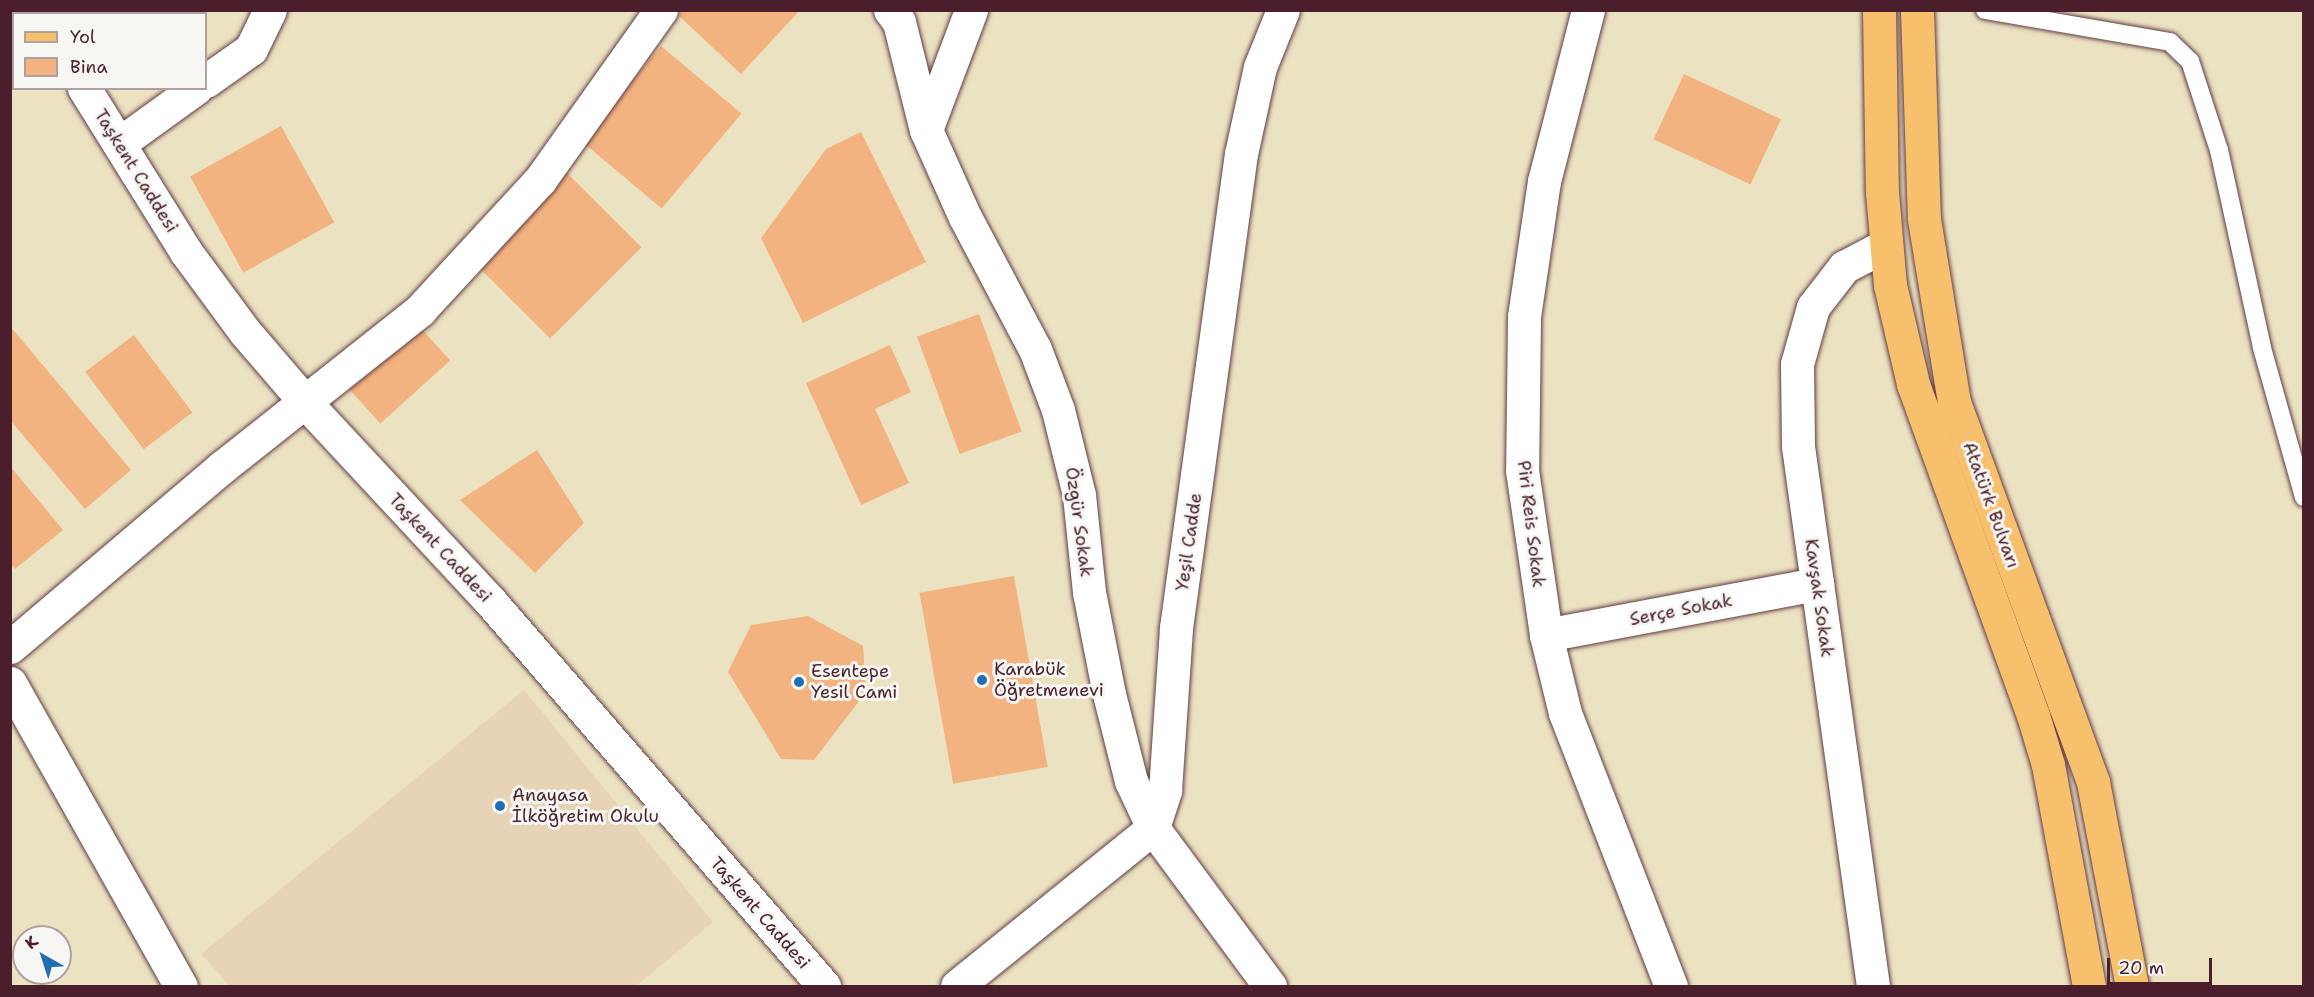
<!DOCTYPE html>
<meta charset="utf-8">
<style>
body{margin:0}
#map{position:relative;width:2314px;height:997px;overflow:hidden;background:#ebe2c2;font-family:"Shantell Sans",sans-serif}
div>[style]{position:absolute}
.built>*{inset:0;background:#e7d4b7}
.building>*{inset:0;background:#f3b380;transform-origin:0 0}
.roads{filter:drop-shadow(0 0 2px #623c42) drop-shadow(0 0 2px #623c42)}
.service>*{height:18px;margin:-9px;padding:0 9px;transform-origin:9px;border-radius:9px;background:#fff}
.minor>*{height:33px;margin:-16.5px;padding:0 16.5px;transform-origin:16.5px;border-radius:16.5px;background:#fff}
.primary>*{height:33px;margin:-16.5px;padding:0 16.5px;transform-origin:16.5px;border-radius:16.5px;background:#f7c06c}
.dots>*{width:16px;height:16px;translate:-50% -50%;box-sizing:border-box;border:3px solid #f6f6f2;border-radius:50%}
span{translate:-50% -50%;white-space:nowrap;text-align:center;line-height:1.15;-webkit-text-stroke:6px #f6f6f2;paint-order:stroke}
.street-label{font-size:18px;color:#4a1f2b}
.poi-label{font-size:18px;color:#4a1f2b}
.left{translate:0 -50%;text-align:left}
.frame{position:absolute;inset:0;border:12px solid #4a1f2b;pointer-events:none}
.legend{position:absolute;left:12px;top:12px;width:195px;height:78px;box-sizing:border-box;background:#f6f6f2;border:2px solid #b1a0a2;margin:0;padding:8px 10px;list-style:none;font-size:18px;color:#4a1f2b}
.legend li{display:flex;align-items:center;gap:12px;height:30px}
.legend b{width:30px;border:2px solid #b1a0a2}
.north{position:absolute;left:12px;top:925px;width:60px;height:60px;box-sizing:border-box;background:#f6f6f2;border:2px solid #b1a0a2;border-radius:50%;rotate:321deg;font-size:16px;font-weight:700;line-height:24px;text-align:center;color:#4a1f2b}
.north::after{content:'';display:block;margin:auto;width:21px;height:27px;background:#1f6fb2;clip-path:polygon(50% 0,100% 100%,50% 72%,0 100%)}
.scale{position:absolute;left:2107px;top:958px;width:105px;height:27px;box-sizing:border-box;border:3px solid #4a1f2b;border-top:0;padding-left:8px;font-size:18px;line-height:21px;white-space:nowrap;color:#4a1f2b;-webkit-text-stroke:4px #f6f6f2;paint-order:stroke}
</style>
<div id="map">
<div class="built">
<i style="clip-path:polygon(524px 690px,713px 922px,636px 986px,230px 986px,201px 954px)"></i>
</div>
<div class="building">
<i style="clip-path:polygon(682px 10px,800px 10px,741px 74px,679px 16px)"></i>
<i style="left:661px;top:46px;width:105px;height:124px;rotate:40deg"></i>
<i style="left:1684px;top:74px;width:107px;height:72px;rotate:25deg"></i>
<i style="left:281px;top:126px;width:110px;height:104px;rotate:61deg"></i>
<i style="clip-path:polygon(861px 132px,926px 262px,803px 323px,761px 238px,826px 149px)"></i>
<i style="left:565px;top:171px;width:108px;height:129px;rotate:45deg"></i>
<i style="left:979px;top:314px;width:125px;height:66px;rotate:70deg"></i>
<i style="left:410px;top:316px;width:60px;height:94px;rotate:48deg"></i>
<i style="clip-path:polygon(10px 326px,131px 470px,85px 509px,10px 420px)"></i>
<i style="left:134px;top:335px;width:97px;height:61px;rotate:53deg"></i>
<i style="clip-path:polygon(890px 345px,911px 392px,875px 409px,909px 483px,861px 505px,806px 383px)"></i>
<i style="clip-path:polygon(537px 450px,584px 523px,535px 573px,460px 500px)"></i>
<i style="clip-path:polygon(10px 466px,63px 530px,15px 569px,10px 563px)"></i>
<i style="left:1014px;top:576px;width:194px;height:96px;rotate:80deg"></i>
<i style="clip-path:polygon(808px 616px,863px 646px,866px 692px,814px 760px,781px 759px,728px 672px,751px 625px)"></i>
</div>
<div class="roads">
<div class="service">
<i style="left:1985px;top:10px;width:188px;rotate:9.8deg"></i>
<i style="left:2170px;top:42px;width:28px;rotate:44deg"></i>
<i style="left:2190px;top:61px;width:94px;rotate:72deg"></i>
<i style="left:2219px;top:150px;width:203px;rotate:77.7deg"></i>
<i style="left:2262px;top:348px;width:155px;rotate:74.3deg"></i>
</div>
<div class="minor">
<i style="left:33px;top:10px;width:4px;rotate:63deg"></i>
<i style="left:890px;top:10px;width:15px;rotate:53deg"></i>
<i style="left:899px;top:22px;width:111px;rotate:76deg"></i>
<i style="left:926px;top:130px;width:95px;rotate:65.9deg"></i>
<i style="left:965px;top:217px;width:149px;rotate:62.1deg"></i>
<i style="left:1035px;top:349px;width:65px;rotate:69.3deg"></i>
<i style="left:1058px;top:410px;width:88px;rotate:76.1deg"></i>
<i style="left:1079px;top:495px;width:98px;rotate:84.1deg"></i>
<i style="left:1089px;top:592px;width:104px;rotate:78.9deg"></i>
<i style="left:1109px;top:694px;width:90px;rotate:75.8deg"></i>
<i style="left:1131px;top:781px;width:52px;rotate:64.9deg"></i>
<i style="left:1153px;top:828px;width:197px;rotate:53.5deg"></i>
<i style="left:1588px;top:10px;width:177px;rotate:104.4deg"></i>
<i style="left:1544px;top:181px;width:137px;rotate:98.4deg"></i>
<i style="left:1524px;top:317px;width:153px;rotate:90.7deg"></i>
<i style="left:1522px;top:470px;width:167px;rotate:81.7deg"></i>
<i style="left:1546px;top:635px;width:80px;rotate:76.3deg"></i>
<i style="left:1565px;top:713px;width:293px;rotate:68.8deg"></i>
<i style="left:206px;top:81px;width:55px;rotate:-35.4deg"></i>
<i style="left:251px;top:49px;width:43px;rotate:-64deg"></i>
<i style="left:84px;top:88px;width:193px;rotate:58.1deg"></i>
<i style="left:186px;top:252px;width:99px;rotate:53.6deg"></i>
<i style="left:245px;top:332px;width:92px;rotate:49.4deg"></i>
<i style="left:305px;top:402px;width:272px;rotate:47.1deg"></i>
<i style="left:490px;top:601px;width:510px;rotate:49.06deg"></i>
<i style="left:926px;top:130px;width:128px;rotate:-69.4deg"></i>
<i style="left:120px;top:143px;width:94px;rotate:-35.9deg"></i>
<i style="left:1546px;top:635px;width:276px;rotate:-10.7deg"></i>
<i style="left:10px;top:647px;width:277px;rotate:-40.3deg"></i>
<i style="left:221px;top:468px;width:254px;rotate:-38.4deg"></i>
<i style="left:420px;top:310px;width:177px;rotate:-47.3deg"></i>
<i style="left:540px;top:180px;width:209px;rotate:-54.6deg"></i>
<i style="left:10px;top:683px;width:348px;rotate:60.6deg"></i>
<i style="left:957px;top:986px;width:252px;rotate:-38.9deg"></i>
<i style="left:1153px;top:828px;width:40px;rotate:-72deg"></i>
<i style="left:1165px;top:790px;width:162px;rotate:-86.1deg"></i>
<i style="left:1176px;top:628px;width:478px;rotate:-82.2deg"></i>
<i style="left:1241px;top:154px;width:89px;rotate:-77.7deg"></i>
<i style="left:1260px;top:67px;width:61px;rotate:-68deg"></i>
<i style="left:1873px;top:986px;width:545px;rotate:-97.91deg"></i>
<i style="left:1798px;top:446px;width:82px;rotate:-90.7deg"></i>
<i style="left:1797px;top:364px;width:59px;rotate:-74.3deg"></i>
<i style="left:1813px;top:307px;width:51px;rotate:-52.2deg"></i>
<i style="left:1844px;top:267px;width:47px;rotate:-27.6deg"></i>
</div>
<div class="primary">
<i style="left:1879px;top:10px;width:182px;rotate:89.1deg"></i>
<i style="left:1882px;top:192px;width:93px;rotate:85.1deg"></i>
<i style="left:1890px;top:285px;width:102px;rotate:76.9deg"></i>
<i style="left:1913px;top:384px;width:352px;rotate:70.1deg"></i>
<i style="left:2033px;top:715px;width:52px;rotate:73.3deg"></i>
<i style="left:2048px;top:765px;width:225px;rotate:79.5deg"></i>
<i style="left:1917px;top:10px;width:209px;rotate:88.1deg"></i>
<i style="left:1924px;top:219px;width:185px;rotate:80.7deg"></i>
<i style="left:1954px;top:402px;width:405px;rotate:69.9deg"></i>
<i style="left:2093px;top:782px;width:208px;rotate:79.2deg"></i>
</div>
</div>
<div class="dots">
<i style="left:982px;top:680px;background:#1f6fb2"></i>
<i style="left:799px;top:682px;background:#1f6fb2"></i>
<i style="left:500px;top:806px;background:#1f6fb2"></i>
</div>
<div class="street-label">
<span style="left:136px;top:171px;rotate:58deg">Taşkent Caddesi</span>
<span style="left:1991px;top:505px;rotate:70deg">Atatürk Bulvarı</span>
<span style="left:1079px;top:522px;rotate:82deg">Özgür Sokak</span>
<span style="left:1531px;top:524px;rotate:83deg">Piri Reis Sokak</span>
<span style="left:1189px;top:542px;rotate:-82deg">Yeşil Cadde</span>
<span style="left:440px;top:548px;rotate:47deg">Taşkent Caddesi</span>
<span style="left:1819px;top:598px;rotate:82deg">Kavşak Sokak</span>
<span style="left:1681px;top:610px;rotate:-11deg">Serçe Sokak</span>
<span style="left:760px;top:913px;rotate:49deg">Taşkent Caddesi</span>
</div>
<div class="poi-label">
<span class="left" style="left:994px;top:680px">Karabük<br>Öğretmenevi</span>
<span class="left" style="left:811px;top:682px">Esentepe<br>Yesil Cami</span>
<span class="left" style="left:512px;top:806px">Anayasa<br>İlköğretim Okulu</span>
</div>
<div class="frame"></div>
<ul class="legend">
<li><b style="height:8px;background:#f7c06c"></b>Yol</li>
<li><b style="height:16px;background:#f3b380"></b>Bina</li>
</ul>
<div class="north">K</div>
<div class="scale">20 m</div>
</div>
